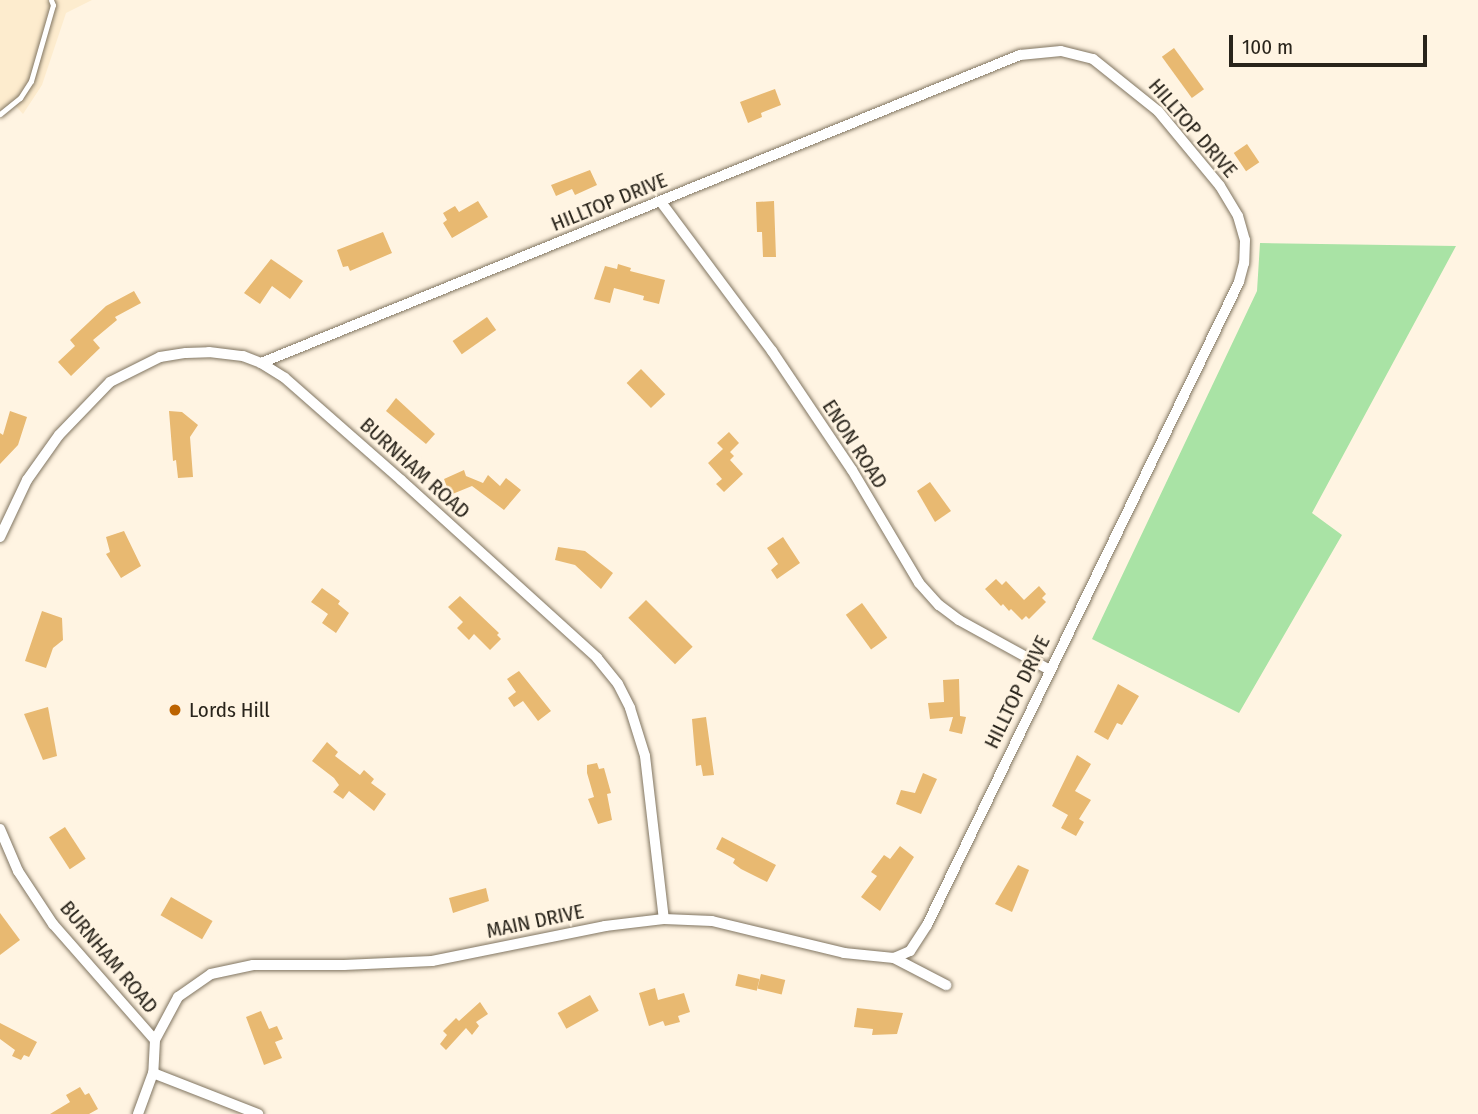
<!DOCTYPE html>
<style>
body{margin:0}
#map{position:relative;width:1478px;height:1114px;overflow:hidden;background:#fff4e2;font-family:"Fira Sans Condensed",sans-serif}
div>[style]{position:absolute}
.built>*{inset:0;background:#fdecce}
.green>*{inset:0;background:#a9e3a5}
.building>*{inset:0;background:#e8b971;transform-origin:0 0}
.roads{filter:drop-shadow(0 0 2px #817561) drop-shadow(0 0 2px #817561)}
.service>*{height:5px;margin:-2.5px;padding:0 2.5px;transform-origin:2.5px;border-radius:2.5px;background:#fff}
.minor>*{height:10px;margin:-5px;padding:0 5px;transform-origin:5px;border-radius:5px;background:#fff}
.dots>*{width:19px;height:19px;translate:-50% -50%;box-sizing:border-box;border:4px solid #fff4e2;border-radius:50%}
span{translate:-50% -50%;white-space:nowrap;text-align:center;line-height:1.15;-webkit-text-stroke:5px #fff4e2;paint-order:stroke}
.street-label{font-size:21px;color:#29241b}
.poi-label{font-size:21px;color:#29241b}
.left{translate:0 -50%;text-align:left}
.scale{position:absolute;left:1229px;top:35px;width:198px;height:32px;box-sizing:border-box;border:4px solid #29241b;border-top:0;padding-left:9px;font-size:21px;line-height:24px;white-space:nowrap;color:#29241b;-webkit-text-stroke:5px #fff4e2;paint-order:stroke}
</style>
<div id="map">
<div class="built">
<i style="clip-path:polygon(0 0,92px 0,66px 13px,42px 85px,23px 114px,13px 103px,0 112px)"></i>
</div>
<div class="green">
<i style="clip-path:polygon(1260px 243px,1456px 246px,1312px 513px,1342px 535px,1239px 713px,1092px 639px,1257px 291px)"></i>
</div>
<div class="building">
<i style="left:1174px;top:48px;width:51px;height:15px;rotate:54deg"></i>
<i style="clip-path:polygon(775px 89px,781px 105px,761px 113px,762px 117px,748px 123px,740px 102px)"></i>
<i style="left:1247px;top:144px;width:22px;height:16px;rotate:56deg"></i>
<i style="clip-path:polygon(590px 170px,597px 185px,575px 195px,572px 189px,556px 196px,551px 185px)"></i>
<i style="clip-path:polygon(478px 201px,488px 217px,452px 238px,443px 223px,447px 220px,443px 213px,455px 206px,459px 212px)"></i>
<i style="clip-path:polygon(774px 201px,776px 257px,763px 257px,762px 232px,757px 232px,756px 202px)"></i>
<i style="clip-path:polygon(383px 232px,392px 253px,350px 271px,348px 266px,343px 267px,337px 250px)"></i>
<i style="clip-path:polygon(271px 259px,303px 281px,290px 299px,272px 286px,260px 304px,244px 293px)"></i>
<i style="clip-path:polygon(618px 264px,631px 268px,630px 271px,665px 280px,659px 304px,643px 300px,644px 296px,614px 288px,610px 303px,594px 299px,605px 266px,617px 269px)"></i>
<i style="clip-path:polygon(134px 291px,141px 303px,115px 317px,117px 320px,93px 340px,100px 348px,71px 376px,58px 362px,75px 346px,70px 340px,106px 306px)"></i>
<i style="left:487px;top:317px;width:16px;height:42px;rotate:55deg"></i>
<i style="left:641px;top:369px;width:35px;height:20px;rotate:46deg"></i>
<i style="clip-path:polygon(396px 398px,435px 434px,426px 444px,386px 411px)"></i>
<i style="clip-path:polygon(10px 411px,27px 417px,18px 445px,0 464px,0 433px,3px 435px)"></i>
<i style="clip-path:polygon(169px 411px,182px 412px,198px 425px,190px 437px,193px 477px,178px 478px,176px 460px,173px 461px)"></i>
<i style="clip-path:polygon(729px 432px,739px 443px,730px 452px,734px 456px,730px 460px,743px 474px,724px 492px,716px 484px,722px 479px,708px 463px,723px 449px,717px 443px)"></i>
<i style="clip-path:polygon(464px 470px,466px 476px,483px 483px,488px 475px,500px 486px,506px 478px,521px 490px,504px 510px,472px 486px,450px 495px,444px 479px)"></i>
<i style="clip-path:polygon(930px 482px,951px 511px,935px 522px,917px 491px)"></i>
<i style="clip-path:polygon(124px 531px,141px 566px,121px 578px,106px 554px,110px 552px,106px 537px)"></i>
<i style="clip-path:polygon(783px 537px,800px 563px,777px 579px,771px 570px,778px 564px,767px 548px)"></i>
<i style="clip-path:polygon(558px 547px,585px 551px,613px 573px,601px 589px,575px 565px,555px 560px)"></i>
<i style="clip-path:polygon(996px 579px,1002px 585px,1006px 581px,1024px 600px,1039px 586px,1046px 594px,1042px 598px,1046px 602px,1029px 619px,1026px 616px,1022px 620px,1011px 609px,1009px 611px,1003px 604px,1001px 606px,985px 589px)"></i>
<i style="clip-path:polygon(322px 588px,340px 601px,338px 604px,349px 613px,336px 633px,322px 623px,328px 614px,311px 602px)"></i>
<i style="clip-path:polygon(460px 596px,499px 633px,497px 635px,501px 639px,490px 650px,474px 634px,469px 640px,457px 628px,463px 622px,448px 607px)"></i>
<i style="left:646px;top:600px;width:66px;height:25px;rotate:45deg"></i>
<i style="left:862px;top:603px;width:43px;height:20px;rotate:54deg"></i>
<i style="clip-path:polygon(42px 611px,62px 618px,63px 640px,53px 648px,46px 668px,25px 661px)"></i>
<i style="clip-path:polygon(519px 671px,551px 711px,538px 721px,523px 701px,514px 707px,508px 698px,516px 692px,507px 679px)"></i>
<i style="clip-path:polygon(959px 679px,960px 716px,966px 717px,962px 734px,949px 731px,953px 717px,930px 719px,928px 703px,944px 702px,943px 680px)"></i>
<i style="clip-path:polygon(1118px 684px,1139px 696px,1122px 725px,1117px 723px,1108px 740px,1094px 732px)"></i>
<i style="clip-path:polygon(48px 707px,57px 756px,43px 760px,24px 714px)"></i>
<i style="clip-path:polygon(706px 717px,714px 775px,703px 776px,701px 765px,696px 766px,692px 719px)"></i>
<i style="clip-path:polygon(327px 742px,338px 752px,335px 756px,360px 775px,364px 770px,374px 779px,371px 783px,386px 794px,374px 811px,349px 791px,343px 799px,333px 792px,339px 785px,334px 778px,312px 761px)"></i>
<i style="clip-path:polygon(1077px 755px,1091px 764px,1075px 791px,1091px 800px,1079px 819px,1084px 822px,1076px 836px,1061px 828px,1068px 815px,1052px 806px)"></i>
<i style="clip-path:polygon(597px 763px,599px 769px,604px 768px,611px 793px,607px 794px,612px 820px,598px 824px,588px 799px,594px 797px,587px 773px,587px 765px)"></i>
<i style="clip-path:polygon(923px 773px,937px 779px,921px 814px,896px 804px,901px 790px,915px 793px)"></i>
<i style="left:65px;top:827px;width:38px;height:19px;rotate:57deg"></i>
<i style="clip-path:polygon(722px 837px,776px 865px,767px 882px,741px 869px,733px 863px,735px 859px,716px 849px)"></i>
<i style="clip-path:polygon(900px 846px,914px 857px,880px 911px,861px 897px,877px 876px,871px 872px,884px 855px,890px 859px)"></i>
<i style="clip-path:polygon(1018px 865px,1029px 870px,1012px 912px,995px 904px)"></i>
<i style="clip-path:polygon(486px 888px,489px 901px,453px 913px,449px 898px)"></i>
<i style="left:171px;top:897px;width:48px;height:21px;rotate:30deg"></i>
<i style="clip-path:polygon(0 913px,20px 940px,0 955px)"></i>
<i style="left:738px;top:974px;width:22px;height:12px;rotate:13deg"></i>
<i style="left:761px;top:974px;width:25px;height:15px;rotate:14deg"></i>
<i style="clip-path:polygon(655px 988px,658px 1000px,684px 993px,690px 1012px,678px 1016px,680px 1022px,665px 1026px,663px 1021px,649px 1026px,639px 993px)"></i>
<i style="left:590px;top:995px;width:18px;height:37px;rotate:61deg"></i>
<i style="clip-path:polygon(480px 1002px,488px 1014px,476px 1022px,479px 1026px,472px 1035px,466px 1028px,446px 1050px,440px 1044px,447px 1035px,443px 1031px,456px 1018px,459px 1021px)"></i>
<i style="clip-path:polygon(857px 1008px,903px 1013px,897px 1034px,872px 1035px,873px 1029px,854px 1027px)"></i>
<i style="clip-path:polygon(261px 1011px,269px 1029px,277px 1026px,283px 1039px,275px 1042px,282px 1058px,264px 1065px,246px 1017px)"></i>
<i style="clip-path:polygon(0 1023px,37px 1042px,29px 1057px,24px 1055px,21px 1060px,12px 1056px,15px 1050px,0 1039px)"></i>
<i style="clip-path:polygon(80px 1087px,85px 1095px,89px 1093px,98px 1109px,89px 1114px,50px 1114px,70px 1102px,66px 1095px)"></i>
</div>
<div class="roads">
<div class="service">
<i style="left:0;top:114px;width:26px;rotate:-39deg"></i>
<i style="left:20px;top:98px;width:20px;rotate:-57deg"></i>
<i style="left:31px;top:81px;width:79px;rotate:-73.9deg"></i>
<i style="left:53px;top:5px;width:5px;rotate:-112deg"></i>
</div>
<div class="minor">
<i style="left:661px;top:202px;width:186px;rotate:53.3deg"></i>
<i style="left:772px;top:351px;width:143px;rotate:56.1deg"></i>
<i style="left:852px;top:470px;width:131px;rotate:59.3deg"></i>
<i style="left:919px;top:583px;width:30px;rotate:48deg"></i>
<i style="left:939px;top:605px;width:25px;rotate:37deg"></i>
<i style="left:959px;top:620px;width:102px;rotate:28.8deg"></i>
<i style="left:261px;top:363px;width:819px;rotate:-22.09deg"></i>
<i style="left:1020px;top:55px;width:41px;rotate:-5.6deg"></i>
<i style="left:1061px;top:51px;width:33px;rotate:14deg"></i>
<i style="left:1093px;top:59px;width:83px;rotate:38.7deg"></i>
<i style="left:1158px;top:111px;width:97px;rotate:50.4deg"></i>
<i style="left:1220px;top:186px;width:35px;rotate:59deg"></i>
<i style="left:1238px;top:216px;width:25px;rotate:74deg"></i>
<i style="left:1245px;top:240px;width:23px;rotate:92deg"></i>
<i style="left:1244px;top:263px;width:20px;rotate:105deg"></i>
<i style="left:1239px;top:282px;width:715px;rotate:115.88deg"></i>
<i style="left:927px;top:925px;width:31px;rotate:123deg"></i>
<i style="left:910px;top:951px;width:17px;rotate:156deg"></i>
<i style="left:0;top:537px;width:63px;rotate:-64.7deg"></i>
<i style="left:27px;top:480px;width:55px;rotate:-54.6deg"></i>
<i style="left:59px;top:435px;width:74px;rotate:-46.1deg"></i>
<i style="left:110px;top:382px;width:56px;rotate:-26.6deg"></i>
<i style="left:160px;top:357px;width:26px;rotate:-9deg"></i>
<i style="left:186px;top:353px;width:23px;rotate:-2deg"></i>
<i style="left:209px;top:352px;width:34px;rotate:7deg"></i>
<i style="left:243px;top:356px;width:19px;rotate:21deg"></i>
<i style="left:261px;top:363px;width:28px;rotate:32deg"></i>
<i style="left:285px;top:378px;width:154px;rotate:41.3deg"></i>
<i style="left:401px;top:480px;width:265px;rotate:42.2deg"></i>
<i style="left:597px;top:658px;width:33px;rotate:51deg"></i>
<i style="left:618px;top:684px;width:27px;rotate:63deg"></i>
<i style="left:630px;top:708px;width:50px;rotate:72.6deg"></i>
<i style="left:645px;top:756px;width:164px;rotate:83.4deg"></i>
<i style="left:0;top:829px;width:46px;rotate:66.8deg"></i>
<i style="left:18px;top:871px;width:64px;rotate:56.6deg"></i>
<i style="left:53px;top:924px;width:154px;rotate:48.7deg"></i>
<i style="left:155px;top:1040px;width:33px;rotate:93deg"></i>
<i style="left:153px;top:1073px;width:44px;rotate:110.1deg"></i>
<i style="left:155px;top:1040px;width:49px;rotate:-61.9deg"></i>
<i style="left:178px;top:997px;width:40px;rotate:-34.9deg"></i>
<i style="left:211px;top:974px;width:43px;rotate:-12.1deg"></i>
<i style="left:253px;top:965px;width:91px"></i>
<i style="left:344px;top:965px;width:88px;rotate:-2.6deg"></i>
<i style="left:432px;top:961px;width:177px;rotate:-11.4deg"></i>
<i style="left:605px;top:926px;width:59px;rotate:-6.8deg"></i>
<i style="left:664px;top:919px;width:48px;rotate:2.4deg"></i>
<i style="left:712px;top:921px;width:136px;rotate:13.6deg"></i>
<i style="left:844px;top:953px;width:50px;rotate:5.7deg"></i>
<i style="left:894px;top:958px;width:59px;rotate:27.4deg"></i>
<i style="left:153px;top:1073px;width:113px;rotate:21.3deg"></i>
</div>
</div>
<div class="dots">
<i style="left:175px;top:710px;background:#bc6300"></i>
</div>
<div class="street-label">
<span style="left:1193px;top:128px;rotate:49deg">HILLTOP DRIVE</span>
<span style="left:609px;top:202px;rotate:-22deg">HILLTOP DRIVE</span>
<span style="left:855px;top:444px;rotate:57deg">ENON ROAD</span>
<span style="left:415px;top:468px;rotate:42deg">BURNHAM ROAD</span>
<span style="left:1017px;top:692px;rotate:-64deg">HILLTOP DRIVE</span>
<span style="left:535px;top:921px;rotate:-12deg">MAIN DRIVE</span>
<span style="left:109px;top:957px;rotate:50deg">BURNHAM ROAD</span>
</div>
<div class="poi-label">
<span class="left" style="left:189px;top:710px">Lords Hill</span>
</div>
<div class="scale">100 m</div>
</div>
